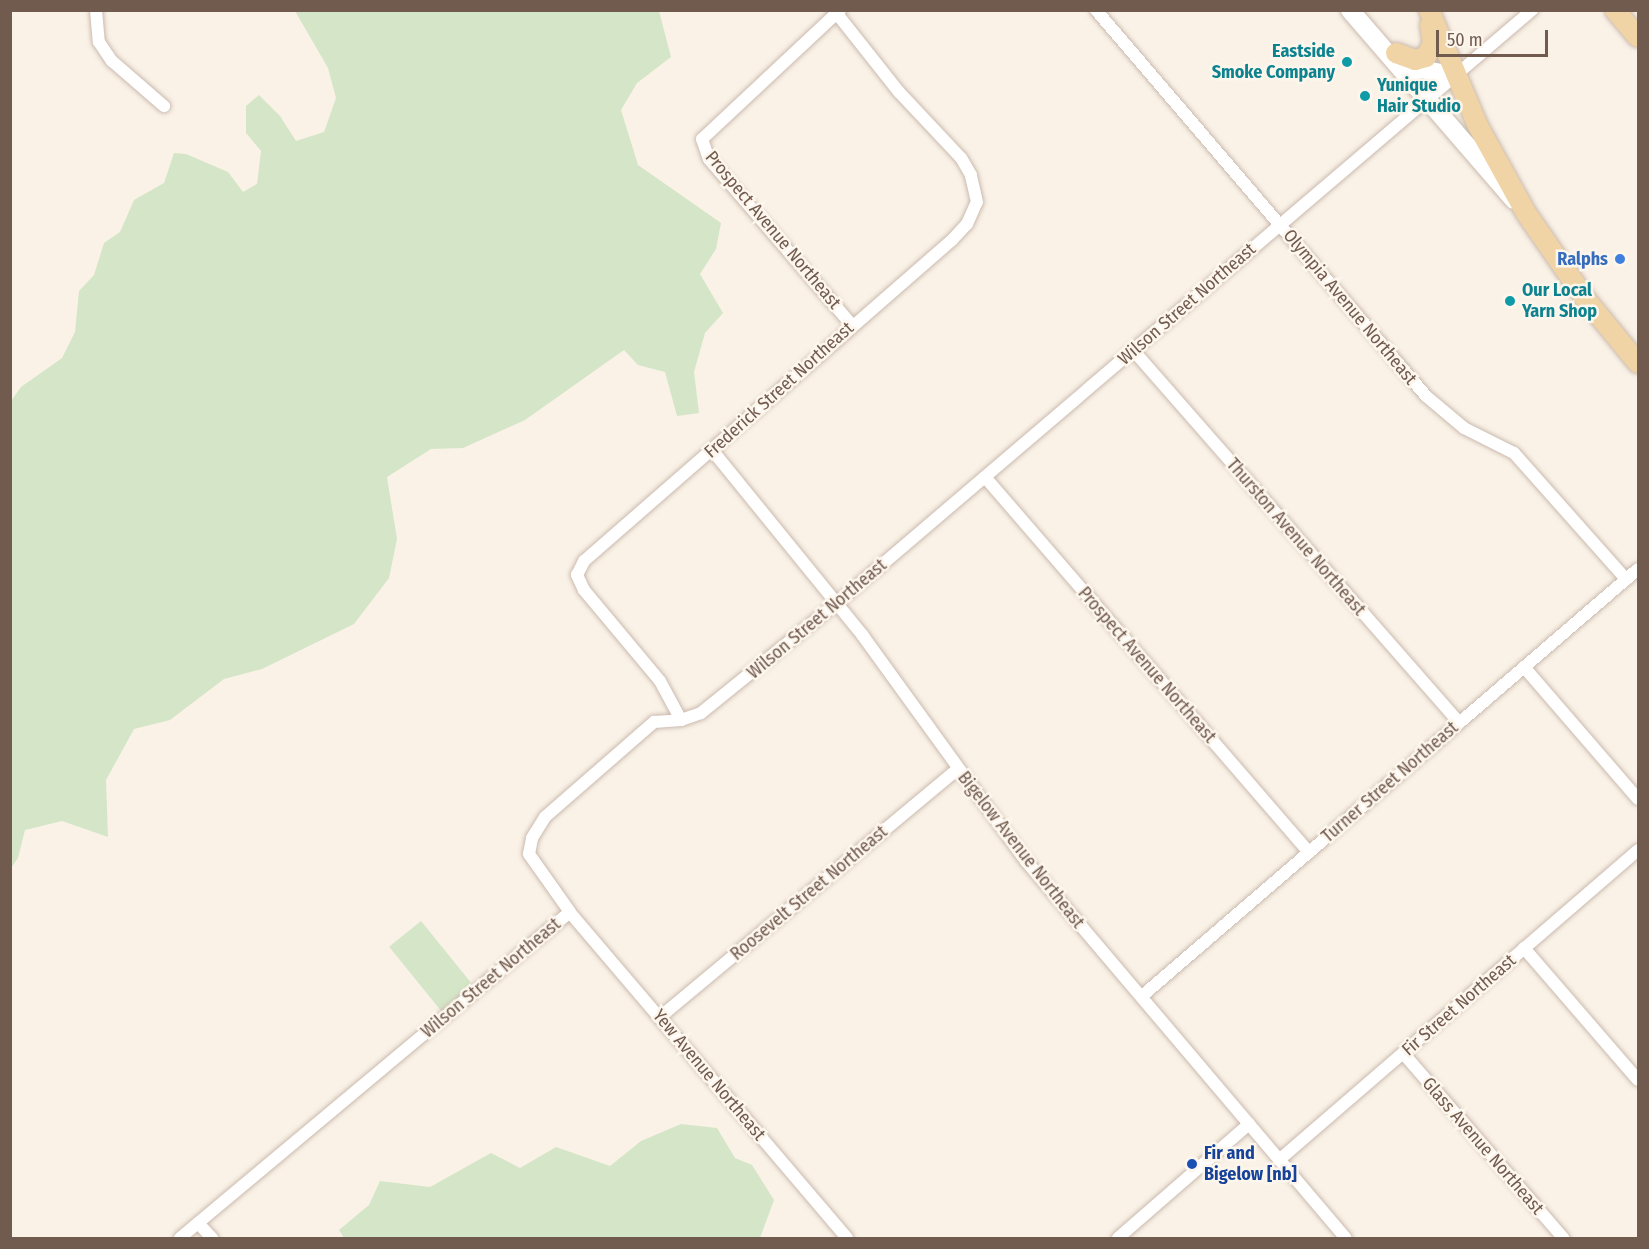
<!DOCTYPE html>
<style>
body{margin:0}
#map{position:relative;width:1649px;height:1249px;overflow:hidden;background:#faf2e7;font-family:"Fira Sans Condensed",sans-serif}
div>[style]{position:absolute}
.green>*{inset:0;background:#d4e6c7;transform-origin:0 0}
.roads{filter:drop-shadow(0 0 2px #cbbaae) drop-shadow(0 0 2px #cbbaae)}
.street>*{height:12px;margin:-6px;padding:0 6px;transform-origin:6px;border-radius:6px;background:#fff}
.secondary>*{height:18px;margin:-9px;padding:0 9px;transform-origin:9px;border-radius:9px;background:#fff}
.primary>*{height:20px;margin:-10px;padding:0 10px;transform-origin:10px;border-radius:10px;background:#f1d4a6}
.dots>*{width:16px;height:16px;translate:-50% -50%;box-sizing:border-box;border:3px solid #fdf6ed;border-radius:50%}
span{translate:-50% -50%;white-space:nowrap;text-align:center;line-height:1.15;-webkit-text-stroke:5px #fdf6ed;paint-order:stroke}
.culture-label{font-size:18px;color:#0d838f;font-weight:700}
.right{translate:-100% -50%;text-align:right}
.left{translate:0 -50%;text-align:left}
.street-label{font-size:18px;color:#715a4e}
.shop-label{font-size:18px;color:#366cbe;font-weight:700}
.transit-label{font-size:18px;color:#164399;font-weight:700}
.frame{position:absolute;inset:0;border:12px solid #715a4e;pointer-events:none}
.scale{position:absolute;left:1436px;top:30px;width:112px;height:27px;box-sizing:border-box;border:3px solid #715a4e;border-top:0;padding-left:8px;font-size:18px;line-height:21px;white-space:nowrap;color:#715a4e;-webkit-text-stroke:4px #fdf6ed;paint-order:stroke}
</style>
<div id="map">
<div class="green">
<i style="clip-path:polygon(295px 11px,659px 11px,671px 57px,637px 83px,621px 110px,638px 165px,721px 223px,716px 249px,700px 274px,723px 313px,705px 333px,694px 372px,699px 413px,677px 416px,665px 372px,638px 365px,624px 350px,525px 420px,463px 448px,431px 449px,387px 477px,397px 539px,389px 578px,354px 624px,262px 669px,224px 679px,170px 720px,134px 729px,106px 780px,108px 837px,62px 821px,25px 830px,18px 858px,11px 868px,11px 401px,21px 387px,62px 358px,75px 332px,79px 291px,94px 275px,104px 243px,120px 232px,134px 200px,164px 183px,174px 153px,186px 154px,228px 172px,243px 192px,257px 184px,261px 151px,246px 133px,246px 106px,259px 95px,280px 116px,296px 141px,324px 132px,336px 98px,328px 68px)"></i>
<i style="left:421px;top:921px;width:85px;height:41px;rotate:51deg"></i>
<i style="clip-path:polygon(681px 1124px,717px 1128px,735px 1158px,752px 1165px,774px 1200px,760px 1238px,344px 1238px,339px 1230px,369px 1205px,380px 1181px,430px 1187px,491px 1153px,520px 1168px,556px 1147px,610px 1166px,641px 1141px)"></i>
</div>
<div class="roads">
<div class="street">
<i style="left:96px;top:10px;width:32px;rotate:85deg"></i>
<i style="left:99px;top:42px;width:23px;rotate:56deg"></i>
<i style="left:112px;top:61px;width:69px;rotate:40.9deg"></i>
<i style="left:840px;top:10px;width:189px;rotate:136.9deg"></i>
<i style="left:702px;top:139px;width:21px;rotate:71deg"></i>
<i style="left:709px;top:159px;width:219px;rotate:49.3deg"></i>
<i style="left:1096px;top:10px;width:508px;rotate:49.47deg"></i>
<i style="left:1426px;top:396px;width:50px;rotate:40.1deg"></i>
<i style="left:1464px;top:428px;width:56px;rotate:26.6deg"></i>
<i style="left:1514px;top:453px;width:169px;rotate:48.4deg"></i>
<i style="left:1133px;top:350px;width:495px;rotate:48.8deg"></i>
<i style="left:712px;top:450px;width:240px;rotate:50.9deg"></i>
<i style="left:863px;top:636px;width:278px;rotate:54.1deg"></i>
<i style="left:1026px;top:861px;width:494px;rotate:49.7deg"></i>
<i style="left:985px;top:477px;width:496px;rotate:49.2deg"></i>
<i style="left:1524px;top:667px;width:174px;rotate:49.2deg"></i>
<i style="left:681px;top:720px;width:44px;rotate:-118.3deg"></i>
<i style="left:660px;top:681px;width:119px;rotate:-129.9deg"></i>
<i style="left:584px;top:590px;width:17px;rotate:-115deg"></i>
<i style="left:577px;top:575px;width:16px;rotate:-63deg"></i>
<i style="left:584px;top:561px;width:488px;rotate:-41.1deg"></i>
<i style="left:952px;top:240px;width:22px;rotate:-47deg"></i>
<i style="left:967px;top:224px;width:24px;rotate:-66deg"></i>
<i style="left:977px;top:202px;width:28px;rotate:-103deg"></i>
<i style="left:971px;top:175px;width:20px;rotate:-120deg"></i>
<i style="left:961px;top:158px;width:91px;rotate:-133.2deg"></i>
<i style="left:899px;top:92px;width:105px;rotate:-128.4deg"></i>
<i style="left:1524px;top:948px;width:174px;rotate:49.2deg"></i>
<i style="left:1142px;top:996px;width:654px;rotate:-40.72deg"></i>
<i style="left:660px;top:1017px;width:388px;rotate:-39.8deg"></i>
<i style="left:1403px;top:1053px;width:245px;rotate:49.1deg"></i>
<i style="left:1279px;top:1160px;width:474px;rotate:-40.8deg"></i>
<i style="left:198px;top:1223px;width:21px;rotate:47deg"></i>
<i style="left:180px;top:1238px;width:508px;rotate:-39.89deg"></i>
<i style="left:847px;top:1238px;width:428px;rotate:-130.4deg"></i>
<i style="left:570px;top:912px;width:71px;rotate:-125.3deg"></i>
<i style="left:529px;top:854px;width:16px;rotate:-79deg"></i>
<i style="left:532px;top:838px;width:25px;rotate:-58deg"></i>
<i style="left:545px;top:817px;width:145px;rotate:-41.1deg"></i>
<i style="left:654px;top:722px;width:27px;rotate:-4deg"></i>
<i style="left:681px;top:720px;width:21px;rotate:-19deg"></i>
<i style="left:701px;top:713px;width:175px;rotate:-39deg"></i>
<i style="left:837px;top:603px;width:914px;rotate:-40.47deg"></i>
<i style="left:1118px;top:1238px;width:174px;rotate:-41deg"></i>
</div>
<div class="secondary">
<i style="left:1350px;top:10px;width:251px;rotate:49.2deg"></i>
<i style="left:1400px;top:57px;width:19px;rotate:35deg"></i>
<i style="left:1416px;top:68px;width:41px;rotate:11.3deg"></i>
</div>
<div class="primary">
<i style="left:1429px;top:10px;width:126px;rotate:67.1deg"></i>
<i style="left:1478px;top:126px;width:99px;rotate:61.1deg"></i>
<i style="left:1526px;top:213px;width:107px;rotate:55.3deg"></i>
<i style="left:1587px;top:301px;width:80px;rotate:50.6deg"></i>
<i style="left:1615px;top:10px;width:35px;rotate:50deg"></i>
<i style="left:1396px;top:53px;width:20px;rotate:20deg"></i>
<i style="left:1415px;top:60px;width:11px;rotate:-15deg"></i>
<i style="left:1426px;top:57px;width:16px;rotate:-63deg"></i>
<i style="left:1433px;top:43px;width:18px;rotate:-99deg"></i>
</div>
</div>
<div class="dots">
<i style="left:1347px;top:62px;background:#0f9aa8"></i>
<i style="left:1365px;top:96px;background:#0f9aa8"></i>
<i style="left:1620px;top:259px;background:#3f7fe0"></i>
<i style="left:1510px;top:301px;background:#0f9aa8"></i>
<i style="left:1192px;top:1164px;background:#1a4fb4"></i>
</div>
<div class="culture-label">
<span class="right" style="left:1335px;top:62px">Eastside<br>Smoke Company</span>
<span class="left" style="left:1377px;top:96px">Yunique<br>Hair Studio</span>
<span class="left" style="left:1522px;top:301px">Our Local<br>Yarn Shop</span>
</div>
<div class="street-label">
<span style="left:773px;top:230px;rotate:50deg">Prospect Avenue Northeast</span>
<span style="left:1187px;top:304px;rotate:-41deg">Wilson Street Northeast</span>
<span style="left:1350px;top:307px;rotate:50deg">Olympia Avenue Northeast</span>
<span style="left:779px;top:390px;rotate:-42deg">Frederick Street Northeast</span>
<span style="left:1296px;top:537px;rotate:49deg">Thurston Avenue Northeast</span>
<span style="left:817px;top:619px;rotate:-40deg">Wilson Street Northeast</span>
<span style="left:1147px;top:665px;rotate:49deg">Prospect Avenue Northeast</span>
<span style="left:1390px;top:782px;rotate:-41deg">Turner Street Northeast</span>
<span style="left:1021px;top:850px;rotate:52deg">Bigelow Avenue Northeast</span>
<span style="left:809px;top:893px;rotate:-40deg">Roosevelt Street Northeast</span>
<span style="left:491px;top:978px;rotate:-40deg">Wilson Street Northeast</span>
<span style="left:1459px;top:1005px;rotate:-41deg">Fir Street Northeast</span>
<span style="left:709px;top:1075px;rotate:50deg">Yew Avenue Northeast</span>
<span style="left:1483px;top:1146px;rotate:49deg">Glass Avenue Northeast</span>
</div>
<div class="shop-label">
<span class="right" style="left:1608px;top:259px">Ralphs</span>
</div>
<div class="transit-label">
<span class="left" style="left:1204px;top:1164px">Fir and<br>Bigelow [nb]</span>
</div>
<div class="frame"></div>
<div class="scale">50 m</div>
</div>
